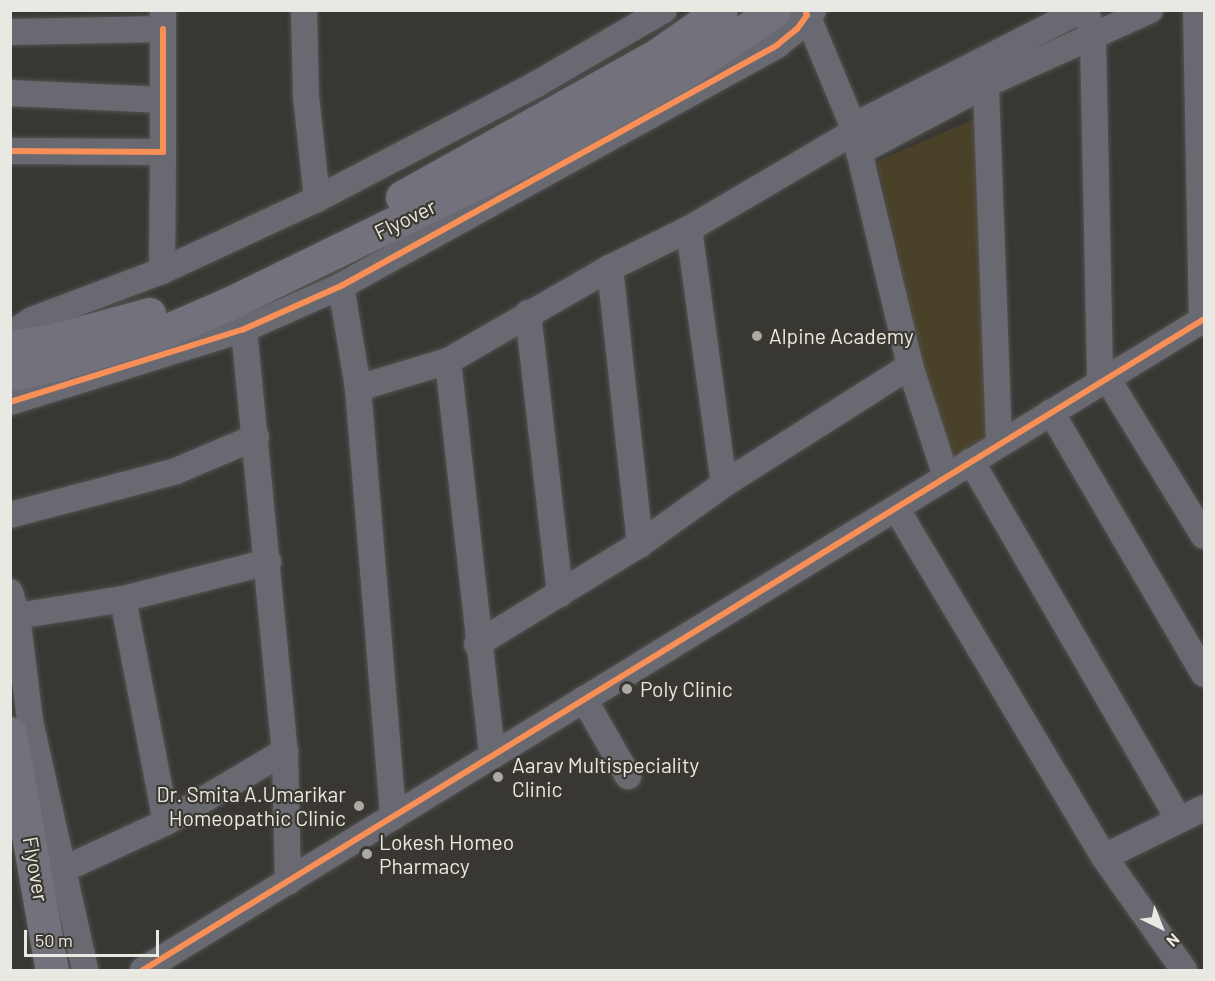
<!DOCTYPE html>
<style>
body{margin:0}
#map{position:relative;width:1215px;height:981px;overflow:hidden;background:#383733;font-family:Barlow,sans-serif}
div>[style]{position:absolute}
.green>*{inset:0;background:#4a4129}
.roads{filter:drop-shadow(0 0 2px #545250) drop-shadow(0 0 2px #545250)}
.minor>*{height:26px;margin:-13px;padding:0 13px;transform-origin:13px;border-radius:13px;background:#696972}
.major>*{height:33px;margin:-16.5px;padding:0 16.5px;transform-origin:16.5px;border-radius:16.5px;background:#73727c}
.cycleway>*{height:6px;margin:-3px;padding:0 3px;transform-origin:3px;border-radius:3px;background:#f78f57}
.dots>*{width:16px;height:16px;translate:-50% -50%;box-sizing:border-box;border:3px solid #3b3830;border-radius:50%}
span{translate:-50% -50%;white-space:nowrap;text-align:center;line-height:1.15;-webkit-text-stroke:4.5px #3b3830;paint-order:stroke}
.street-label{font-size:21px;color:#eae8e3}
.poi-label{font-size:21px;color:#eae8e3}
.left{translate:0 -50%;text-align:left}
.right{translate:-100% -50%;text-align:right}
.frame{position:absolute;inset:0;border:12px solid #eae8e3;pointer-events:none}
.north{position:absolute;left:1131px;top:897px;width:60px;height:60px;-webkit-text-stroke:4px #3b3830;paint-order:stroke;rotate:137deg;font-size:16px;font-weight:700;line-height:24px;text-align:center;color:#eae8e3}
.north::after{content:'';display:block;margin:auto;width:21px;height:27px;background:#eae8e3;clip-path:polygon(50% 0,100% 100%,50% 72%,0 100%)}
.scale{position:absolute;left:24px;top:930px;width:135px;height:27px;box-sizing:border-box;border:3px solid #eae8e3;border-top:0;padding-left:8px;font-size:18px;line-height:21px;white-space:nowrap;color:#eae8e3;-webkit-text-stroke:4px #3b3830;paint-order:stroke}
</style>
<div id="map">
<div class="green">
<i style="clip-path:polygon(977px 118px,990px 446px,948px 463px,931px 403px,877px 161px)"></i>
</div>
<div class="roads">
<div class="minor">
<i style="left:304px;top:10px;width:86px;rotate:88.7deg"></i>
<i style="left:306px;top:96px;width:104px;rotate:83.9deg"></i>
<i style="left:813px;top:10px;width:8px;rotate:140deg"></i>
<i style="left:807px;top:15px;width:120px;rotate:67.5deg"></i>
<i style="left:853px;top:126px;width:247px;rotate:76.6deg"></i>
<i style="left:910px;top:366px;width:117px;rotate:72deg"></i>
<i style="left:1086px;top:10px;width:30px;rotate:76deg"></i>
<i style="left:1093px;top:39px;width:343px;rotate:88.8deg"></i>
<i style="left:1196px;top:10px;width:311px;rotate:88.9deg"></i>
<i style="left:10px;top:32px;width:153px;rotate:-1.1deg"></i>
<i style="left:163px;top:29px;width:19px;rotate:-90deg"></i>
<i style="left:985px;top:60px;width:384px;rotate:87.9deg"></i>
<i style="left:10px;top:93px;width:153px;rotate:2.6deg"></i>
<i style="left:853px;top:126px;width:257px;rotate:-26.9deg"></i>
<i style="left:10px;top:151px;width:153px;rotate:0.4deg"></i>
<i style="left:163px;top:152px;width:123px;rotate:-90deg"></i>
<i style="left:859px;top:152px;width:145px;rotate:-28deg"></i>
<i style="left:987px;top:84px;width:179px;rotate:-24.4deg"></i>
<i style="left:689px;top:229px;width:257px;rotate:82.2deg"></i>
<i style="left:610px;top:268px;width:278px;rotate:83.8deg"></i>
<i style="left:162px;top:271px;width:119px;rotate:-89.5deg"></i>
<i style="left:341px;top:286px;width:103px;rotate:80.5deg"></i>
<i style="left:358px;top:388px;width:430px;rotate:85.3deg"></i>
<i style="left:528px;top:313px;width:283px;rotate:83.5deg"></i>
<i style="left:244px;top:329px;width:424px;rotate:84.5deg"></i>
<i style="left:285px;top:751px;width:131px;rotate:88.7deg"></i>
<i style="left:10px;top:334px;width:26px;rotate:-32deg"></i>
<i style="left:32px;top:320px;width:139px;rotate:-20.7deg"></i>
<i style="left:162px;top:271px;width:171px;rotate:-24.9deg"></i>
<i style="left:317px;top:199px;width:246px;rotate:-27.6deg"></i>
<i style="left:535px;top:85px;width:149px;rotate:-30.2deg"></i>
<i style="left:448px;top:361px;width:397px;rotate:83.6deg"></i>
<i style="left:1107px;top:378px;width:185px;rotate:58.5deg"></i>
<i style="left:358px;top:388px;width:94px;rotate:-16.7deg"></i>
<i style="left:448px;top:361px;width:187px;rotate:-29.9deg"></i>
<i style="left:610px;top:268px;width:88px;rotate:-26.3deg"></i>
<i style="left:689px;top:229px;width:191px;rotate:-30.5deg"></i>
<i style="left:10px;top:402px;width:245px;rotate:-17.3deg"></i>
<i style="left:244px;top:329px;width:106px;rotate:-23.9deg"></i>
<i style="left:341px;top:286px;width:498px;rotate:-28.9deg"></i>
<i style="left:777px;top:45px;width:26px;rotate:-39deg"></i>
<i style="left:797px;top:29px;width:17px;rotate:-54deg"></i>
<i style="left:807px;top:15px;width:5px;rotate:-112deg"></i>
<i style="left:1051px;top:412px;width:303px;rotate:59.7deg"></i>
<i style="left:971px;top:461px;width:415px;rotate:59.9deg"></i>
<i style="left:896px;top:508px;width:406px;rotate:59.2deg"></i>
<i style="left:1104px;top:857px;width:138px;rotate:54.7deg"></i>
<i style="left:10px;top:515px;width:172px;rotate:-14.8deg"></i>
<i style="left:176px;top:471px;width:87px;rotate:-23deg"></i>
<i style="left:10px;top:592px;width:25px;rotate:74deg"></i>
<i style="left:17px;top:616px;width:106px;rotate:82.9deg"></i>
<i style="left:30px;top:721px;width:255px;rotate:77.5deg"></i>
<i style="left:123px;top:599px;width:227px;rotate:79.1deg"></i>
<i style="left:17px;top:616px;width:107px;rotate:-9.1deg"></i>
<i style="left:123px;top:599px;width:150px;rotate:-14.3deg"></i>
<i style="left:477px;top:644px;width:191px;rotate:-31.5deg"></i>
<i style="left:640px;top:544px;width:103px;rotate:-35.5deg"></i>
<i style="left:724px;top:484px;width:220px;rotate:-32.4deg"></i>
<i style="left:584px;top:699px;width:89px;rotate:60.3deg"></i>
<i style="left:1104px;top:857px;width:111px;rotate:-26.1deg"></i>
<i style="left:60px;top:871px;width:117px;rotate:-24.8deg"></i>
<i style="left:166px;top:822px;width:139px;rotate:-30.8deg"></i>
<i style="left:143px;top:970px;width:1245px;rotate:-31.53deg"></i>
</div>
<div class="major">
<i style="left:402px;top:197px;width:292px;rotate:-29.1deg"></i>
<i style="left:657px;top:55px;width:78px;rotate:-35.1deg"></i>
<i style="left:10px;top:346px;width:37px;rotate:-6deg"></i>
<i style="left:47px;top:342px;width:106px;rotate:-15.4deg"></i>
<i style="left:10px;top:374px;width:49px;rotate:-11.8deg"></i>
<i style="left:58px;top:364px;width:108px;rotate:-16.8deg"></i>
<i style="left:161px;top:333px;width:75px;rotate:-23.5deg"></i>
<i style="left:230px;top:303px;width:343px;rotate:-26deg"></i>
<i style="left:538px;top:153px;width:167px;rotate:-29deg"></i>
<i style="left:684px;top:72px;width:110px;rotate:-34.3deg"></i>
<i style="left:10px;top:733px;width:241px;rotate:80deg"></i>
</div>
</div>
<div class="cycleway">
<i style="left:10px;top:151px;width:153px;rotate:0.4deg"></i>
<i style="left:163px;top:152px;width:123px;rotate:-90deg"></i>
<i style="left:10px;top:402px;width:245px;rotate:-17.3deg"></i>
<i style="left:244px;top:329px;width:106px;rotate:-23.9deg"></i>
<i style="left:341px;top:286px;width:498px;rotate:-28.9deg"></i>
<i style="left:777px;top:45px;width:26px;rotate:-39deg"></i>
<i style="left:797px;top:29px;width:17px;rotate:-54deg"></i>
<i style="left:807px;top:15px;width:5px;rotate:-112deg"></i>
<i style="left:143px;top:970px;width:1245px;rotate:-31.53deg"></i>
</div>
<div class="dots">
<i style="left:757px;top:336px;background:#acaaa5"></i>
<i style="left:627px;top:689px;background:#acaaa5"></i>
<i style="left:498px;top:777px;background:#acaaa5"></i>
<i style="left:359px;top:806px;background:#acaaa5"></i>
<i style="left:367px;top:854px;background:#acaaa5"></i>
</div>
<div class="street-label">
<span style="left:405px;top:219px;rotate:-26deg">Flyover</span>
<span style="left:36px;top:869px;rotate:80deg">Flyover</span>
</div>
<div class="poi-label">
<span class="left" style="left:769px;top:336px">Alpine Academy</span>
<span class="left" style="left:640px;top:689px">Poly Clinic</span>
<span class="left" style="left:512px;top:777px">Aarav Multispeciality<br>Clinic</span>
<span class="right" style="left:346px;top:806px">Dr. Smita A.Umarikar<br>Homeopathic Clinic</span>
<span class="left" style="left:379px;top:854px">Lokesh Homeo<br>Pharmacy</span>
</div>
<div class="frame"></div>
<div class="north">N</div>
<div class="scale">50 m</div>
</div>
